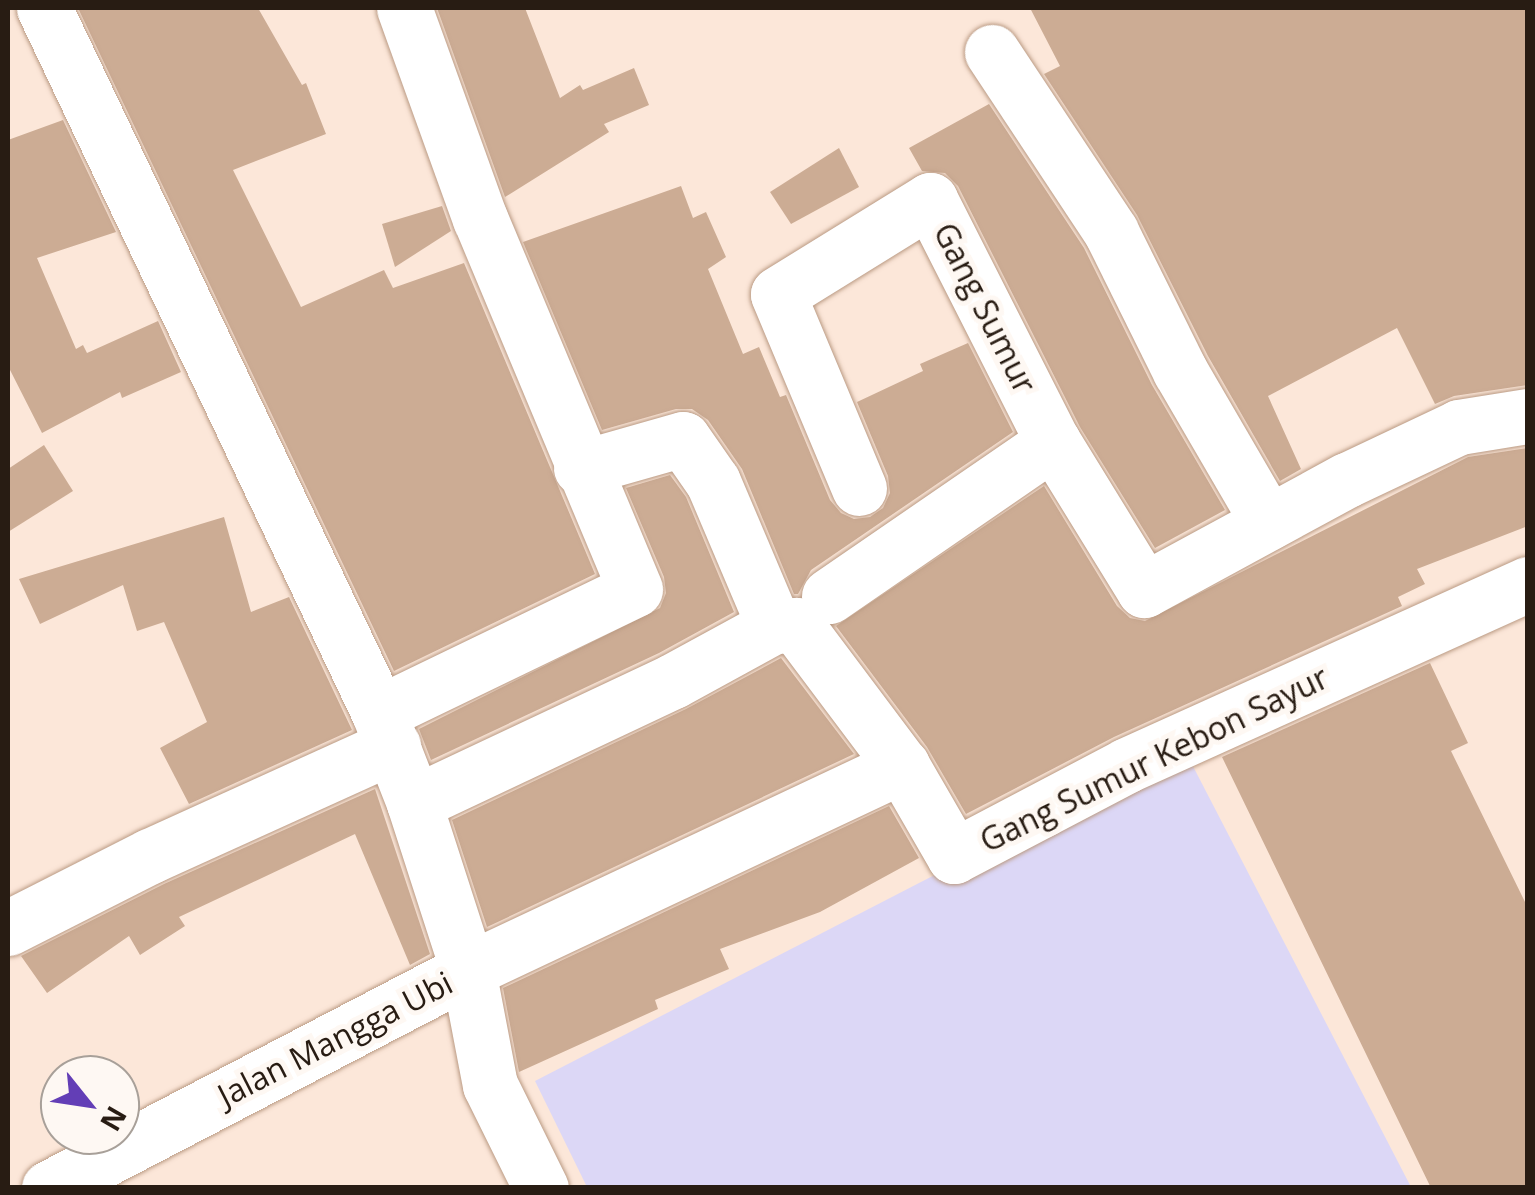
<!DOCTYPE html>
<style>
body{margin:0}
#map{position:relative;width:1535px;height:1195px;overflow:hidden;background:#fce7d9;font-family:"Open Sans",sans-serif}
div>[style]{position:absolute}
.green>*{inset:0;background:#dcd7f6}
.building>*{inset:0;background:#ccac94}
.roads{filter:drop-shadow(0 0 2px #ba9a83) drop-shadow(0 0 2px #ba9a83)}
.minor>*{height:55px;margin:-27.5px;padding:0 27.5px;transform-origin:27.5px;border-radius:27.5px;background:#fff}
span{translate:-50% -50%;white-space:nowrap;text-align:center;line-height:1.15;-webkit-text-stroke:10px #fef8f3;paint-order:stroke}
.street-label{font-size:32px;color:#281c13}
.frame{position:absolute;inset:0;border:10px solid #281c13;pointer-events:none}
.north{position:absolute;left:40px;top:1055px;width:100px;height:100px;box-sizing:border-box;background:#fef8f3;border:2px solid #a8a099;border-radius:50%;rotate:120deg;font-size:28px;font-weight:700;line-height:40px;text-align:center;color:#281c13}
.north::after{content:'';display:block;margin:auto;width:35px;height:45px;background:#633eb6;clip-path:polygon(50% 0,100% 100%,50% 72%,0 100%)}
</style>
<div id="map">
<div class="green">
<i style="clip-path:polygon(1183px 747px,1411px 1187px,587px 1187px,535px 1081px)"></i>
</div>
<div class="building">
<i style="clip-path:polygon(78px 8px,258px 8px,302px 85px,306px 83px,326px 134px,233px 170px,301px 307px,384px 270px,393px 288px,464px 263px,595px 574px,394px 671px)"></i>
<i style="clip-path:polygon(437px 8px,525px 8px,560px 98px,580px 85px,583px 90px,634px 68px,649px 105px,604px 124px,609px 132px,505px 197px)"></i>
<i style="clip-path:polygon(1030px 8px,1528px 8px,1528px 385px,1454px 396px,1435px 404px,1397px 328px,1268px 396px,1301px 469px,1280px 481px,1208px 356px,1137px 215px,1044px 74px,1060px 66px)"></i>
<i style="clip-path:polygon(989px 104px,1084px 248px,1152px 385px,1225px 510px,1155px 548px,1080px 427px,958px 186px,945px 173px,922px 171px,909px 148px)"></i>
<i style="clip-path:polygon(63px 120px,116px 232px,37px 258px,76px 349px,83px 345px,87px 353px,158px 321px,181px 372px,122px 398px,120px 392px,42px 433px,8px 366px,8px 140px)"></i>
<i style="clip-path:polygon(839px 148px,859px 187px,791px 224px,770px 192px)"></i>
<i style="clip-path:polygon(681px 186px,693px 218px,706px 212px,726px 257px,708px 269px,743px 354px,759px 347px,780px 397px,786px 395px,830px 500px,841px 513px,854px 519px,870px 517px,883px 508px,890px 493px,888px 476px,857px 402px,923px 371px,920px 364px,968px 343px,1013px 432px,811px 570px,798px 594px,794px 594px,742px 469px,708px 420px,692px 409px,676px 409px,602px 430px,523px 242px)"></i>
<i style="clip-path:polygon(442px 206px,451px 231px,395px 267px,382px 224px)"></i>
<i style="clip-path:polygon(44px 445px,73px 491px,8px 532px,8px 469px)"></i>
<i style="clip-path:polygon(1528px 448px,1528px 526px,1417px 569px,1425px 584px,1398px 597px,1402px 606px,1114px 737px,966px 814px,927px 747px,836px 626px,1044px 486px,1117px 606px,1130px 618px,1145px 621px,1468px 457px)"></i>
<i style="clip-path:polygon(670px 475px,686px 497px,734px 612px,659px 653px,431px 760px,419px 729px,660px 608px,666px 593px,664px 577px,626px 488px)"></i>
<i style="clip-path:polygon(224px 517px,251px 612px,289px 597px,352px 730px,189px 804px,160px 748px,207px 722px,164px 622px,137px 631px,123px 585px,40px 624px,19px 579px)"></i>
<i style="clip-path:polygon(781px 658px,854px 754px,487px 927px,452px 820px,686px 709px)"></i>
<i style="clip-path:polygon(1430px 663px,1468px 743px,1451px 751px,1528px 908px,1528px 1188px,1431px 1188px,1222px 757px)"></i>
<i style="clip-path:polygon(375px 789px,430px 954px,410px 965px,355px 834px,179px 917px,185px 926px,140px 955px,129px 936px,47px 993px,21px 956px,164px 884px)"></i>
<i style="clip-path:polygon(889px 806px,919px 858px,820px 912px,720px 949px,729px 969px,655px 1000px,658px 1009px,519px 1072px,503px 988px)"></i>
</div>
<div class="roads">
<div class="minor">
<i style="left:44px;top:8px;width:781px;rotate:64.58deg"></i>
<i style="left:379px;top:713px;width:97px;rotate:68.7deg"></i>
<i style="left:414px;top:803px;width:176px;rotate:72.1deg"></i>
<i style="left:468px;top:970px;width:117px;rotate:79.2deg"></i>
<i style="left:490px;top:1085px;width:115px;rotate:63.7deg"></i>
<i style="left:992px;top:52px;width:216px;rotate:56.5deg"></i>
<i style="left:1111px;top:232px;width:155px;rotate:63.6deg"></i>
<i style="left:1180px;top:371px;width:175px;rotate:59.8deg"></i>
<i style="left:581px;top:468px;width:106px;rotate:-15.9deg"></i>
<i style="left:683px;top:439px;width:52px;rotate:55.1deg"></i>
<i style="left:713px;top:482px;width:156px;rotate:67deg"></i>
<i style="left:859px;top:488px;width:210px;rotate:-112.7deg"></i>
<i style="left:778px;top:294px;width:179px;rotate:-31.7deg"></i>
<i style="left:930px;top:200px;width:271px;rotate:63.1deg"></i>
<i style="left:1053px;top:442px;width:174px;rotate:58.4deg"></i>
<i style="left:1144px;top:590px;width:231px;rotate:-28.5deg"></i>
<i style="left:1347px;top:480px;width:124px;rotate:-25.3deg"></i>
<i style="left:1459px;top:427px;width:70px;rotate:-9.1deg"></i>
<i style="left:829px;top:596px;width:272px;rotate:-34.5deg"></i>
<i style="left:379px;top:713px;width:284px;rotate:-25.8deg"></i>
<i style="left:635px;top:589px;width:401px;rotate:-112.7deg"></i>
<i style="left:480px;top:219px;width:224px;rotate:-109.8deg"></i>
<i style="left:414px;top:803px;width:286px;rotate:-25.2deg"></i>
<i style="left:673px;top:681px;width:115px;rotate:-28.6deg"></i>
<i style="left:774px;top:626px;width:22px;rotate:-3deg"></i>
<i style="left:796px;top:625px;width:176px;rotate:53.1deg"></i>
<i style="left:8px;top:928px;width:159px;rotate:-26.9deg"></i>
<i style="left:150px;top:856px;width:267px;rotate:-24.4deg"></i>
<i style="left:49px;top:1188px;width:472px;rotate:-27.5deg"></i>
<i style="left:468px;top:970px;width:480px;rotate:-25.2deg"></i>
<i style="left:902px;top:766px;width:104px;rotate:60deg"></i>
<i style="left:954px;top:856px;width:195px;rotate:-27.7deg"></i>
<i style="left:1127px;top:765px;width:440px;rotate:-24.3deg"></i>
</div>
</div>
<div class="street-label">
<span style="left:985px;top:308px;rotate:63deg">Gang Sumur</span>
<span style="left:1154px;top:759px;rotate:-26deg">Gang Sumur Kebon Sayur</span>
<span style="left:335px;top:1039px;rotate:-27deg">Jalan Mangga Ubi</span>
</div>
<div class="frame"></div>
<div class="north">N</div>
</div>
